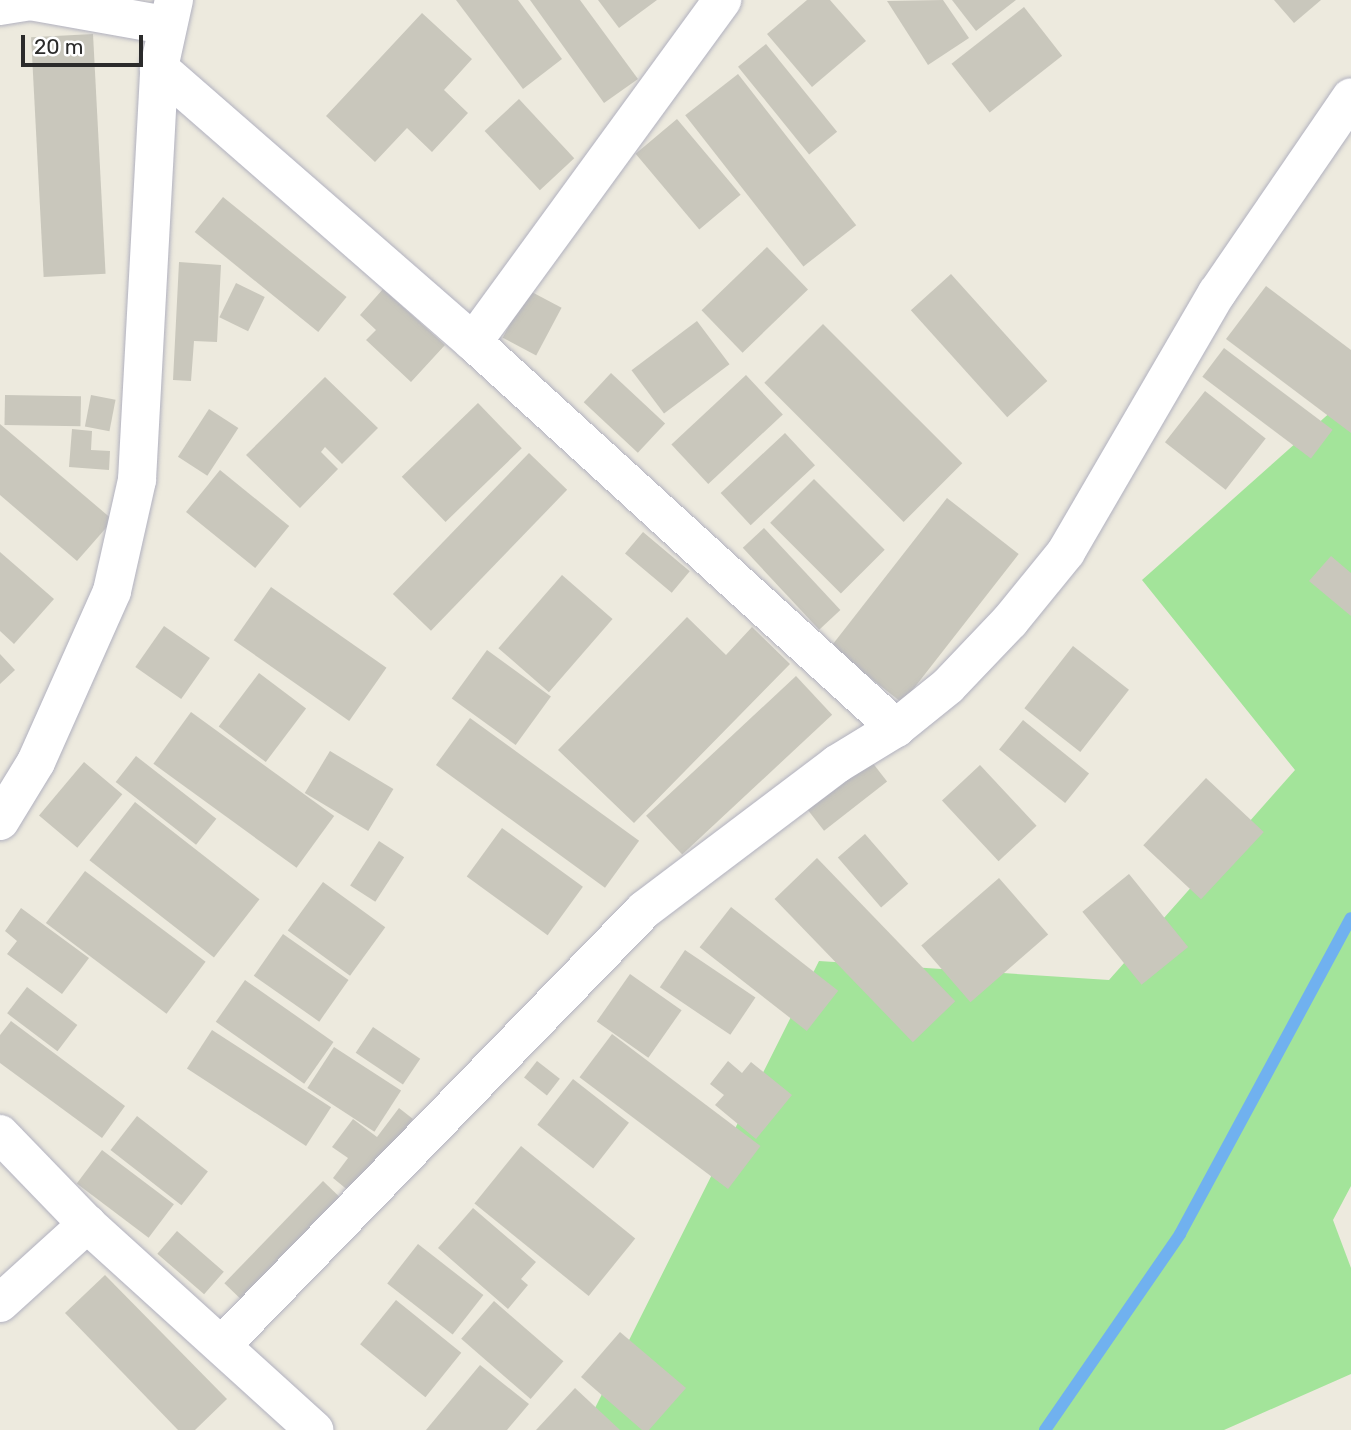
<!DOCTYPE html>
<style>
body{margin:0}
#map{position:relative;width:1351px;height:1430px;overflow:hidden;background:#edeade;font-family:Rubik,sans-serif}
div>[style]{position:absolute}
.green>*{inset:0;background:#a3e49a}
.stream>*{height:12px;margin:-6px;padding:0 6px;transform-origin:6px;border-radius:6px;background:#70b1ef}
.building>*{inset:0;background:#c9c7bc;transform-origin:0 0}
.roads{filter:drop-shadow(0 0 2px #b1b1bf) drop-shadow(0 0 2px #b1b1bf)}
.street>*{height:38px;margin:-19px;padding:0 19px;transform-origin:19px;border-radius:19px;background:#fff}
span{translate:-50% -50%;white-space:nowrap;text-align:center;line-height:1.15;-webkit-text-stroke:5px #fff;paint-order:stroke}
.scale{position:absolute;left:21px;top:35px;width:122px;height:32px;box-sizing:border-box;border:4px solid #2b2b2b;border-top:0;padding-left:9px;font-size:21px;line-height:24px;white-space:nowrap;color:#2b2b2b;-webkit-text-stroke:5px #fff;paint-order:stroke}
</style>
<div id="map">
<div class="green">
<i style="clip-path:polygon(1351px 394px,1351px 1186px,1333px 1220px,1351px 1268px,1351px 1374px,1224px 1430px,584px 1430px,819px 961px,1109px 980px,1295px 770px,1142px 580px)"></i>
</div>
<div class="stream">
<i style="left:1045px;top:1430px;width:238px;rotate:-55.4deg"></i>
<i style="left:1180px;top:1234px;width:359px;rotate:-61.6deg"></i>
</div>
<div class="building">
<i style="clip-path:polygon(456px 0,518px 0,562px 59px,523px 89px)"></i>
<i style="clip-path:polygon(530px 0,580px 0,638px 79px,604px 103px)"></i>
<i style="clip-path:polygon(598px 0,657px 0,619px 28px)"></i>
<i style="clip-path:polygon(807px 0,830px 0,866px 41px,812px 87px,767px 34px)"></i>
<i style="clip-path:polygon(943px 0,969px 38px,928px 65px,887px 1px)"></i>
<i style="clip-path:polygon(952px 0,1016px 0,976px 31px)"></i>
<i style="clip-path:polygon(1274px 0,1321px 0,1294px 23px)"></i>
<i style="left:1024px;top:7px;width:62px;height:92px;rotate:52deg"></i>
<i style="clip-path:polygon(422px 13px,472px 59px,444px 90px,468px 113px,432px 152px,407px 128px,375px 162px,326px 116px)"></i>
<i style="left:93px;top:34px;width:240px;height:62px;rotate:87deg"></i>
<i style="left:766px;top:44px;width:113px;height:36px;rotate:51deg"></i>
<i style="left:738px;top:74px;width:192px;height:67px;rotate:52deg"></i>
<i style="left:519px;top:99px;width:81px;height:47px;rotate:47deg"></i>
<i style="left:677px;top:119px;width:99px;height:54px;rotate:50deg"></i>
<i style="left:223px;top:197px;width:159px;height:45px;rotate:39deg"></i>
<i style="left:767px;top:247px;width:59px;height:91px;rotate:46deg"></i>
<i style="clip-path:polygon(179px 262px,221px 265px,217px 342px,194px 341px,191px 381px,173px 380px)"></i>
<i style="left:951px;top:274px;width:144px;height:54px;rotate:48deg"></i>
<i style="left:236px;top:283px;width:32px;height:38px;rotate:26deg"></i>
<i style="clip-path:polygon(1266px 286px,1351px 350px,1351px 433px,1226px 339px)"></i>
<i style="clip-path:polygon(383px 289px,445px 345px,411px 382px,366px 340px,376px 330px,360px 315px)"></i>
<i style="left:528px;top:290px;width:38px;height:54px;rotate:28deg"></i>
<i style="left:697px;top:321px;width:54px;height:82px;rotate:53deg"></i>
<i style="left:823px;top:324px;width:197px;height:83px;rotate:45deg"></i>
<i style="left:1224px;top:348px;width:136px;height:36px;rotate:37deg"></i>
<i style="left:611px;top:373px;width:74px;height:40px;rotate:43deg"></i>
<i style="left:746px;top:375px;width:54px;height:102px;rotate:47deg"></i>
<i style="clip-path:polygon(325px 377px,378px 428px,342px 464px,325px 447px,321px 452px,338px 469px,300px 508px,246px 455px)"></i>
<i style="left:1205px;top:391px;width:77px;height:65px;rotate:38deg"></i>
<i style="left:5px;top:395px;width:76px;height:30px;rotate:1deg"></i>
<i style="left:91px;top:395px;width:25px;height:32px;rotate:11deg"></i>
<i style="left:478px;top:403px;width:63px;height:106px;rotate:46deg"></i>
<i style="left:209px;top:409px;width:35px;height:57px;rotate:33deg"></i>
<i style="clip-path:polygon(0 424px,113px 520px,77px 561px,0 495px)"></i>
<i style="clip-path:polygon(72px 429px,92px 431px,91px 450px,110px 451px,109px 470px,69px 467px)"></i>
<i style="left:785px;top:433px;width:44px;height:88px;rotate:47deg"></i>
<i style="left:529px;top:453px;width:53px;height:196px;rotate:44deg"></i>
<i style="left:220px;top:470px;width:89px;height:54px;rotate:39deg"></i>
<i style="left:814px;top:479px;width:100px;height:62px;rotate:45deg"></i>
<i style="left:947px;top:498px;width:91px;height:189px;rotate:38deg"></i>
<i style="left:764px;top:528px;width:112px;height:29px;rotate:47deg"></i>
<i style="left:643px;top:532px;width:61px;height:28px;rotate:40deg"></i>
<i style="clip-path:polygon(0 552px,54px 599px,14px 644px,0 631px)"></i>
<i style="clip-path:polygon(1331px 556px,1351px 573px,1351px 616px,1309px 581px)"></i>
<i style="left:562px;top:575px;width:67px;height:97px;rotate:41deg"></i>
<i style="left:271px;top:587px;width:141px;height:65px;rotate:35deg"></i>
<i style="clip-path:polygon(687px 617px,726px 655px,752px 627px,790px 664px,634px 823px,558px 750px)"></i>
<i style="left:164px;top:626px;width:56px;height:50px;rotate:35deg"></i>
<i style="left:1073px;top:646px;width:71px;height:79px;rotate:38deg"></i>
<i style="left:487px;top:650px;width:79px;height:60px;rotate:36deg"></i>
<i style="clip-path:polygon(0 654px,15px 670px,0 684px)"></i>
<i style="left:259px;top:673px;width:59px;height:67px;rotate:37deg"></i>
<i style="left:796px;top:676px;width:53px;height:205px;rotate:47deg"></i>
<i style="left:191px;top:712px;width:177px;height:64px;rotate:36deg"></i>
<i style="left:470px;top:718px;width:209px;height:58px;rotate:36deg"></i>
<i style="left:1023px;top:720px;width:85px;height:38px;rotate:39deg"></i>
<i style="left:330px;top:751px;width:74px;height:49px;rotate:31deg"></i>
<i style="left:136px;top:756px;width:102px;height:33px;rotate:38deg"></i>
<i style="left:868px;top:757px;width:31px;height:80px;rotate:52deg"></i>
<i style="left:84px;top:762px;width:50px;height:70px;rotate:40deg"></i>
<i style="left:980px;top:765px;width:83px;height:52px;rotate:47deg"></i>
<i style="left:1206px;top:778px;width:79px;height:92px;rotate:43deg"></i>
<i style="left:135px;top:802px;width:158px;height:74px;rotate:38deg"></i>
<i style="left:502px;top:828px;width:100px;height:60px;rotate:36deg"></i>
<i style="left:865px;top:834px;width:66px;height:36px;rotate:49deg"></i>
<i style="left:379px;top:841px;width:30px;height:53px;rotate:33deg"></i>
<i style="left:817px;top:858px;width:199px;height:59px;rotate:46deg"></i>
<i style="left:85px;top:871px;width:151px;height:65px;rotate:37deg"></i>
<i style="left:1129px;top:874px;width:94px;height:60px;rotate:51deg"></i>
<i style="left:999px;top:878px;width:75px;height:103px;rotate:49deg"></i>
<i style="left:323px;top:882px;width:77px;height:60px;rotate:36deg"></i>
<i style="left:731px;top:907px;width:136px;height:51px;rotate:38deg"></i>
<i style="clip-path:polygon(21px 908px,89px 958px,62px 994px,7px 954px,17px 941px,5px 931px)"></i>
<i style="left:283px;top:934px;width:80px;height:51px;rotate:35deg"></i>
<i style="left:685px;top:950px;width:85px;height:45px;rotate:34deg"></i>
<i style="left:630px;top:974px;width:63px;height:58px;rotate:35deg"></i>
<i style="left:245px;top:980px;width:108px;height:51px;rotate:35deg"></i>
<i style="left:27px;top:987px;width:63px;height:33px;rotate:37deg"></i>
<i style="clip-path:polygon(11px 1021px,125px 1106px,102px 1138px,0 1063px,0 1035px)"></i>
<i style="left:373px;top:1027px;width:57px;height:31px;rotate:34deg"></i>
<i style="left:212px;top:1030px;width:142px;height:46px;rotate:33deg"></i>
<i style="left:612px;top:1034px;width:186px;height:54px;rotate:37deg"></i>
<i style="left:334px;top:1047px;width:80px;height:49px;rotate:33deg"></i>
<i style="left:537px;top:1061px;width:29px;height:21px;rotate:38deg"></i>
<i style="clip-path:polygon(728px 1061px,742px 1073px,751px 1062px,792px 1095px,756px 1139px,715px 1105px,724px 1095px,710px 1084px)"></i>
<i style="left:573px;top:1079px;width:71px;height:58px;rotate:38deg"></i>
<i style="clip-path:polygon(399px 1108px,413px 1119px,355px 1196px,333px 1178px,348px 1158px,332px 1147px,353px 1119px,377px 1137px)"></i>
<i style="left:137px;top:1116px;width:90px;height:43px;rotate:38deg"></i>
<i style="left:521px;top:1146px;width:147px;height:74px;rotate:39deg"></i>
<i style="left:102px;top:1150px;width:90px;height:42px;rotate:37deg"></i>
<i style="left:323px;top:1181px;width:35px;height:142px;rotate:44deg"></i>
<i style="clip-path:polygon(473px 1208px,536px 1262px,521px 1279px,528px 1285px,508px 1309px,438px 1248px)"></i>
<i style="left:177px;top:1231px;width:62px;height:30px;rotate:41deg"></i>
<i style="left:418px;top:1244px;width:83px;height:50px;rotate:38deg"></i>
<i style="clip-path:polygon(105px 1275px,227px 1399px,195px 1430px,178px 1430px,65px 1313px)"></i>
<i style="left:396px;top:1300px;width:84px;height:57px;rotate:39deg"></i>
<i style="left:494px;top:1301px;width:92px;height:50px;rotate:41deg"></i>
<i style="clip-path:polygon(620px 1332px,686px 1388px,649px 1430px,642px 1430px,581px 1377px)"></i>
<i style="clip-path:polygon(480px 1365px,529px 1404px,507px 1430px,426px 1430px)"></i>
<i style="clip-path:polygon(575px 1388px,620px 1430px,536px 1430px)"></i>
</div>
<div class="roads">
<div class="street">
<i style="left:0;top:6px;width:30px;rotate:-9deg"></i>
<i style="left:30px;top:1px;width:137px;rotate:10.1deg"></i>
<i style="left:159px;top:68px;width:417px;rotate:41.1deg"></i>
<i style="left:473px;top:342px;width:573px;rotate:42.38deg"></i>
<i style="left:473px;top:342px;width:423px;rotate:-53.9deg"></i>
<i style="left:0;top:821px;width:69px;rotate:-58.6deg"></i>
<i style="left:36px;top:762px;width:187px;rotate:-66deg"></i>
<i style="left:112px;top:591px;width:114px;rotate:-77.3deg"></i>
<i style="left:137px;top:480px;width:413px;rotate:-86.9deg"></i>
<i style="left:159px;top:68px;width:70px;rotate:-77.6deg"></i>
<i style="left:0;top:1134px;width:125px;rotate:46deg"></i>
<i style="left:87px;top:1224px;width:307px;rotate:42.2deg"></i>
<i style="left:0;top:1303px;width:118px;rotate:-42.2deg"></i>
<i style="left:223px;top:1344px;width:605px;rotate:-45.87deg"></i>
<i style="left:644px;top:910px;width:242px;rotate:-37.1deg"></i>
<i style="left:837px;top:764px;width:69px;rotate:-31.4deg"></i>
<i style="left:896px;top:728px;width:67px;rotate:-38.9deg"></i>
<i style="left:948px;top:686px;width:90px;rotate:-46.4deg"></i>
<i style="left:1010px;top:621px;width:89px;rotate:-50.9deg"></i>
<i style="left:1066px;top:552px;width:300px;rotate:-59.8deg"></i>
<i style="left:1217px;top:293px;width:237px;rotate:-55.6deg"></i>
</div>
</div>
<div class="scale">20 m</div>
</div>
